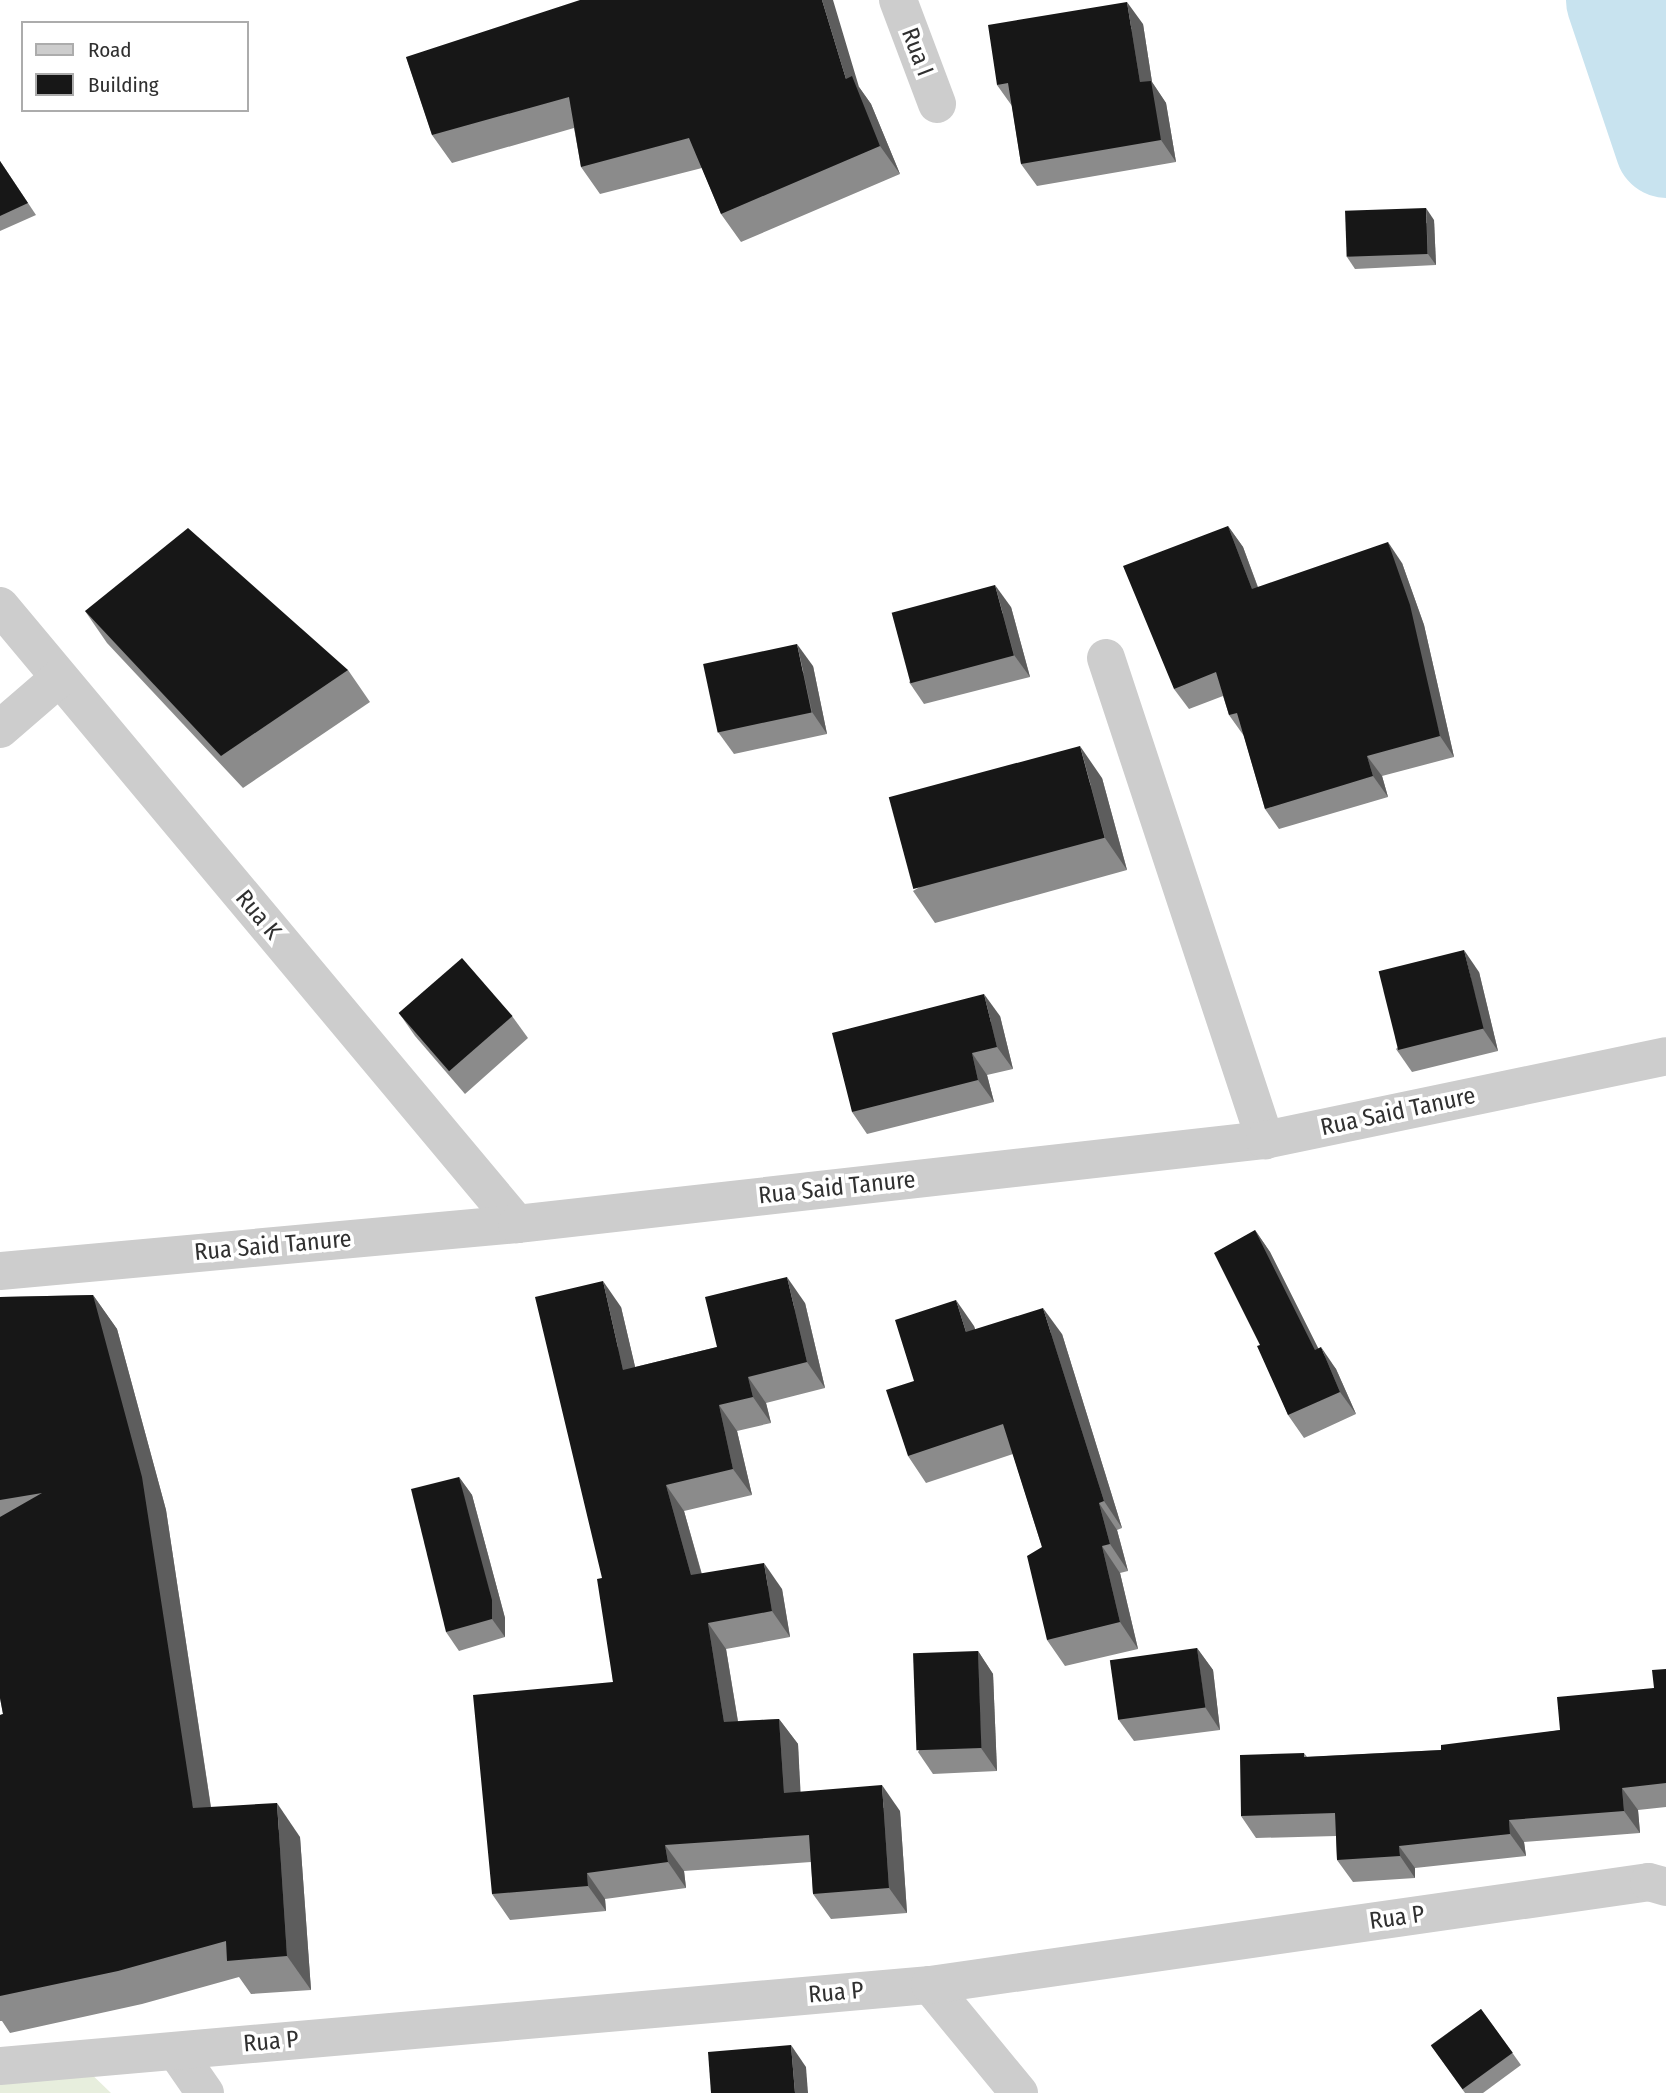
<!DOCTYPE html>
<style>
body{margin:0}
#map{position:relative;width:1666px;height:2093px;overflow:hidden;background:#fff;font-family:"Fira Sans Condensed",sans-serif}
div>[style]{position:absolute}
.green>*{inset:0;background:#e7eedd}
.river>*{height:103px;margin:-51.5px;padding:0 51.5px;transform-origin:51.5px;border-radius:51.5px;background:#c8e3ef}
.street>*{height:38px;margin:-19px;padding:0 19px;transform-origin:19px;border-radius:19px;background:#cdcdcd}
.wall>*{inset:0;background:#8b8b8b}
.shaded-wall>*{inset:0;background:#5d5d5d}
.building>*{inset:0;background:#171717;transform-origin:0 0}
span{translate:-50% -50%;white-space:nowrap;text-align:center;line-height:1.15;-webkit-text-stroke:7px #fff;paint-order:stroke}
.street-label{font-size:24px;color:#303030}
.legend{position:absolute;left:21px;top:21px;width:228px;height:91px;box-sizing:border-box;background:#fff;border:2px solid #acacac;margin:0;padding:9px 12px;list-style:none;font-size:21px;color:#303030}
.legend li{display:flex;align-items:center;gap:14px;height:35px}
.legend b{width:35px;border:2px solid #acacac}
</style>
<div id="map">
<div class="green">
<i style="clip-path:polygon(82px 2065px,111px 2093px,0 2093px,0 2073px)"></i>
</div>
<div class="river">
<i style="left:1617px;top:0;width:154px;rotate:71.4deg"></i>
</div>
<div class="street">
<i style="left:898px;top:0;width:111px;rotate:69.4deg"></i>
<i style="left:0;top:606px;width:806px;rotate:50.09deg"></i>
<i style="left:1106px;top:658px;width:508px;rotate:71.74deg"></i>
<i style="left:0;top:729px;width:78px;rotate:-40.8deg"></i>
<i style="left:0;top:1271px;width:519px;rotate:-5.19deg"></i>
<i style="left:517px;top:1224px;width:753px;rotate:-6.41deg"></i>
<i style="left:1265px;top:1140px;width:410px;rotate:-11.8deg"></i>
<i style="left:930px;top:1985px;width:140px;rotate:50.5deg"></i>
<i style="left:176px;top:2051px;width:51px;rotate:55.4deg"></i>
<i style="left:0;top:2066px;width:934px;rotate:-4.98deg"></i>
<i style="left:930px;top:1985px;width:726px;rotate:-8.15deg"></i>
<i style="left:1649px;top:1882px;width:18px;rotate:16deg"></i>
</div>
<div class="wall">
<i style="clip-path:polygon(1143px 24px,1152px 82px,1166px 103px,1176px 162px,1037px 186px,1021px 164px,1012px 106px,997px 85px)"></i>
<i style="clip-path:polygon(406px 57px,859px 87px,871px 104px,900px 174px,741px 242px,721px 214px,702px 168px,600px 194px,581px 167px,574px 128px,452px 163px,432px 135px)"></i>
<i style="clip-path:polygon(0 161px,36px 215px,0 231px)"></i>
<i style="clip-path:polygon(1434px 220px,1436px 265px,1355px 269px,1347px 257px)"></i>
<i style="clip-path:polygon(1228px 526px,1243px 547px,1258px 587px,1402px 563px,1424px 625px,1454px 757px,1382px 776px,1388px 797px,1279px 829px,1265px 809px,1244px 736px,1229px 715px,1223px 696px,1189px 709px,1174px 689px)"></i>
<i style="clip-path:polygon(1011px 607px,1030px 677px,924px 704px,909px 682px)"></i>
<i style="clip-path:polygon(85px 611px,348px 670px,370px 702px,243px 788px,107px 643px)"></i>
<i style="clip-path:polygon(813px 666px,827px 734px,734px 754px,718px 732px)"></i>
<i style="clip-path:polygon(1102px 778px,1127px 870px,935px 923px,913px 891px)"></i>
<i style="clip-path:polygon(1479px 972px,1498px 1051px,1412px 1072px,1396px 1049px)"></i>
<i style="clip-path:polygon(399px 1013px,512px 1016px,528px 1038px,465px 1094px,415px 1036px)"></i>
<i style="clip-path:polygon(1000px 1016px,1013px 1069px,987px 1075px,994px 1102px,867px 1134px,852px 1112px)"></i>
<i style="clip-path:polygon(1255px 1230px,1270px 1252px,1318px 1348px,1336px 1369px,1356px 1414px,1304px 1438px,1288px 1415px,1260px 1345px)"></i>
<i style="clip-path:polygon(93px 1295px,117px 1329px,166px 1510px,211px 1807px,300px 1837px,311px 1990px,251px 1994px,239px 1977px,142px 2004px,10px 2033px,2px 2021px,0 2021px,0 1715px,3px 1714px,0 1698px,0 1297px)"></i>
<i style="clip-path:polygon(805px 1303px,825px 1388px,766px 1403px,771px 1423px,737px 1431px,752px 1495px,684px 1511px,702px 1574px,782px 1589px,790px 1637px,726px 1649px,738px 1721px,779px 1719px,798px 1744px,800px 1792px,900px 1811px,907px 1913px,831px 1919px,813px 1894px,811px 1862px,684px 1871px,686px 1888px,605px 1899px,606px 1911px,510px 1920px,492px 1894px,613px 1682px,602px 1578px,621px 1307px,635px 1367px,717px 1347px)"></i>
<i style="clip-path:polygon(974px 1326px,975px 1330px,1062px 1334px,1122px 1528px,1117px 1530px,1128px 1571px,1120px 1573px,1138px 1649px,1065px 1666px,1047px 1640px,1042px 1547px,1013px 1454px,926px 1483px,908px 1456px,914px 1381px)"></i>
<i style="clip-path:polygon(459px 1477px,472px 1495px,505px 1618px,505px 1637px,459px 1651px,446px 1632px)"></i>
<i style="clip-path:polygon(1197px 1648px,1213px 1670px,1220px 1730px,1134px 1741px,1118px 1719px)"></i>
<i style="clip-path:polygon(978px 1651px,993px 1674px,997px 1771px,933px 1774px,918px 1752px)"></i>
<i style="clip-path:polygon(1666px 1669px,1666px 1807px,1638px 1810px,1640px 1833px,1524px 1842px,1526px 1856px,1415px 1868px,1415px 1878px,1353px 1882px,1337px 1860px,1336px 1836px,1256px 1838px,1241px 1816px,1304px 1753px,1307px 1757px,1441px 1750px,1560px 1730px,1654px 1688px)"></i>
<i style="clip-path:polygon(1481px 2009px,1521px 2065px,1483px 2093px,1465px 2093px,1431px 2045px)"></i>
</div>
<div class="shaded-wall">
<i style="clip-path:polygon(822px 0,833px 0,859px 87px,871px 104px,900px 174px,880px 146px,846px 79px)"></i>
<i style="clip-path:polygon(1127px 2px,1143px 24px,1152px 82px,1166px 103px,1176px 162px,1161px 140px,1140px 82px)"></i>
<i style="clip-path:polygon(1426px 208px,1434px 220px,1436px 265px,1428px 254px)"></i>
<i style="clip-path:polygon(1228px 526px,1243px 547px,1266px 610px,1252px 589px)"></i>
<i style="clip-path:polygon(1388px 542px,1402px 563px,1424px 625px,1454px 757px,1440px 736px)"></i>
<i style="clip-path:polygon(995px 585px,1011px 607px,1030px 677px,1014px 655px)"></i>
<i style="clip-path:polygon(797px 644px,813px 666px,827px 734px,812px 712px)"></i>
<i style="clip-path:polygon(1080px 746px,1102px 778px,1127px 870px,1105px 838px)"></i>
<i style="clip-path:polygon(1367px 756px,1382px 776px,1388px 797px,1373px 776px)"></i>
<i style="clip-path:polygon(1464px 950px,1479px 972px,1498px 1051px,1483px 1029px)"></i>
<i style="clip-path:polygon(984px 994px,1000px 1016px,1013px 1069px,997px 1047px)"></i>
<i style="clip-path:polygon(972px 1053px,987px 1075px,994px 1102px,978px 1080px)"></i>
<i style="clip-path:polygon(1255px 1230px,1270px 1252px,1330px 1372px,1315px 1350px)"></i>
<i style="clip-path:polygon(787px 1277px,805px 1303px,825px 1388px,807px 1362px)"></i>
<i style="clip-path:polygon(603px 1281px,621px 1307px,642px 1396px,623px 1370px)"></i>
<i style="clip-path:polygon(93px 1295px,117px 1329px,166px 1510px,216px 1842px,193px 1808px)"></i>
<i style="clip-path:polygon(956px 1300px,974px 1326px,985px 1359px,966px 1332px)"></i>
<i style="clip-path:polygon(1043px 1308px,1062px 1334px,1122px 1528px,1104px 1501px)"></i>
<i style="clip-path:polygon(1321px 1347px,1336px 1369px,1356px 1414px,1340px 1392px)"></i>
<i style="clip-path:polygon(748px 1377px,766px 1403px,771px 1423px,753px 1397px)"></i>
<i style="clip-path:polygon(719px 1405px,737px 1431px,752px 1495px,733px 1469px)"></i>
<i style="clip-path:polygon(459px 1477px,472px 1495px,505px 1618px,505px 1637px,492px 1619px)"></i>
<i style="clip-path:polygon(666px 1485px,684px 1511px,709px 1601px,691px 1575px)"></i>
<i style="clip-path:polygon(1099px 1503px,1117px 1530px,1128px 1571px,1110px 1544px)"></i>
<i style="clip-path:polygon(1102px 1546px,1120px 1573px,1138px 1649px,1120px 1622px)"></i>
<i style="clip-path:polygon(764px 1563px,782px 1589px,790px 1637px,772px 1611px)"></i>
<i style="clip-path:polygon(708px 1623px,726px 1649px,742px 1747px,724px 1722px)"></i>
<i style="clip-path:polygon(1197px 1648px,1213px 1670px,1220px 1730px,1205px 1707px)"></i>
<i style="clip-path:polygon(978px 1651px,993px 1674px,997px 1771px,981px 1748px)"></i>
<i style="clip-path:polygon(779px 1719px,798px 1744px,802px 1819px,784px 1793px)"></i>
<i style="clip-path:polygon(882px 1785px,900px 1811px,907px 1913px,889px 1888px)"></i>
<i style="clip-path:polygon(1622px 1788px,1638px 1810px,1640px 1833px,1624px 1811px)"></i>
<i style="clip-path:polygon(277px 1803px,300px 1837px,311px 1990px,287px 1956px)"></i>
<i style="clip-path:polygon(1509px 1820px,1524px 1842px,1526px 1856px,1510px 1834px)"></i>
<i style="clip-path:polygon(665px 1845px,684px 1871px,686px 1888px,668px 1862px)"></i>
<i style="clip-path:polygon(1399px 1846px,1415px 1868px,1415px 1878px,1400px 1856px)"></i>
<i style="clip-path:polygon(587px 1873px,605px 1899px,606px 1911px,588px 1886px)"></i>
<i style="clip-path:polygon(791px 2045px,806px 2067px,808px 2093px,795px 2093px)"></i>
</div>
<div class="building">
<i style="clip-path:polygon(580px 0,822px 0,846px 79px,852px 76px,880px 146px,721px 214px,689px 138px,581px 167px,569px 97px,432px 135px,406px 57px)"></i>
<i style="clip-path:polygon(1127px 2px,1140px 82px,1151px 81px,1161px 140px,1021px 164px,1008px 83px,997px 85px,988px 25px)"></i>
<i style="clip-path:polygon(0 161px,28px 203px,0 216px)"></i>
<i style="left:1426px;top:208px;width:46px;height:81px;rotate:88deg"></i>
<i style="clip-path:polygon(1228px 526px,1252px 589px,1388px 542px,1410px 605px,1440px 736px,1367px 756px,1373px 776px,1265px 809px,1237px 713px,1229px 715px,1216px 672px,1174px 689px,1123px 566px)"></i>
<i style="clip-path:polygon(188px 528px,348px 670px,221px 756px,85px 611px)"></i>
<i style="left:995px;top:585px;width:73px;height:107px;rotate:75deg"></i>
<i style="left:797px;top:644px;width:70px;height:96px;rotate:78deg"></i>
<i style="left:1080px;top:746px;width:95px;height:198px;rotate:75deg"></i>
<i style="left:1464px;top:950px;width:81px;height:88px;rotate:76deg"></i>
<i style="left:462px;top:958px;width:77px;height:84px;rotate:49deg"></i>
<i style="clip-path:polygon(984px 994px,997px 1047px,972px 1053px,978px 1080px,852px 1112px,832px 1033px)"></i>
<i style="clip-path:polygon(1255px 1230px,1315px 1350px,1321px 1347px,1340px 1392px,1288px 1415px,1257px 1346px,1260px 1345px,1214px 1253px)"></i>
<i style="clip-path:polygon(787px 1277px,807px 1362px,748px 1377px,753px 1397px,719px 1405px,733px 1469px,666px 1485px,691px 1575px,764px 1563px,772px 1611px,708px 1623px,724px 1722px,779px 1719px,784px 1793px,882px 1785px,889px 1888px,813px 1894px,809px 1835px,665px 1845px,668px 1862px,587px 1873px,588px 1886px,492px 1894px,473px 1695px,613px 1682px,597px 1579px,602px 1578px,535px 1297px,603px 1281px,623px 1370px,717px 1347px,705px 1297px)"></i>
<i style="clip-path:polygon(93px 1295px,142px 1477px,193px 1808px,277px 1803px,287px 1956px,227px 1961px,226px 1941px,118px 1971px,0 1996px,0 1715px,3px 1714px,0 1698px,0 1517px,42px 1493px,0 1500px,0 1297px)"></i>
<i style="clip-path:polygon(956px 1300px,966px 1332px,1043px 1308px,1104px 1501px,1099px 1503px,1110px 1544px,1102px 1546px,1120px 1622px,1047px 1640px,1027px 1556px,1042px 1547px,1003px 1424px,908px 1456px,886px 1390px,914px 1381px,895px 1320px)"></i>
<i style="clip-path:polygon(459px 1477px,492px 1600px,492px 1619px,446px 1632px,411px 1489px)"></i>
<i style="left:1197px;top:1648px;width:60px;height:88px;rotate:82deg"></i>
<i style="left:978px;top:1651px;width:97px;height:65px;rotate:88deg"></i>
<i style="clip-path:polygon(1666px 1669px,1666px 1783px,1622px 1788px,1624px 1811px,1509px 1820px,1510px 1834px,1399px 1846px,1400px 1856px,1337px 1860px,1335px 1813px,1241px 1816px,1240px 1755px,1304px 1753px,1304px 1757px,1441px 1750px,1441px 1745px,1560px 1730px,1557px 1697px,1654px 1688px,1652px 1670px)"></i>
<i style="left:1481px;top:2009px;width:54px;height:62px;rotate:54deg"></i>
<i style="clip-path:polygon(791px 2045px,795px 2093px,711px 2093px,708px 2052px)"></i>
</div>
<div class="street-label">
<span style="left:917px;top:52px;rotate:69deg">Rua I</span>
<span style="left:258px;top:915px;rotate:50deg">Rua K</span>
<span style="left:1398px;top:1112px;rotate:-12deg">Rua Said Tanure</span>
<span style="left:837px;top:1188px;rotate:-6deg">Rua Said Tanure</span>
<span style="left:273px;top:1246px;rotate:-5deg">Rua Said Tanure</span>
<span style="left:1397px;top:1918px;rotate:-8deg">Rua P</span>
<span style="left:836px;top:1993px;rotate:-5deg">Rua P</span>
<span style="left:271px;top:2042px;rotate:-5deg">Rua P</span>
</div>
<ul class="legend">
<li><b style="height:9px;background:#cdcdcd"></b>Road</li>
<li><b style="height:19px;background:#171717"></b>Building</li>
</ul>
</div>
